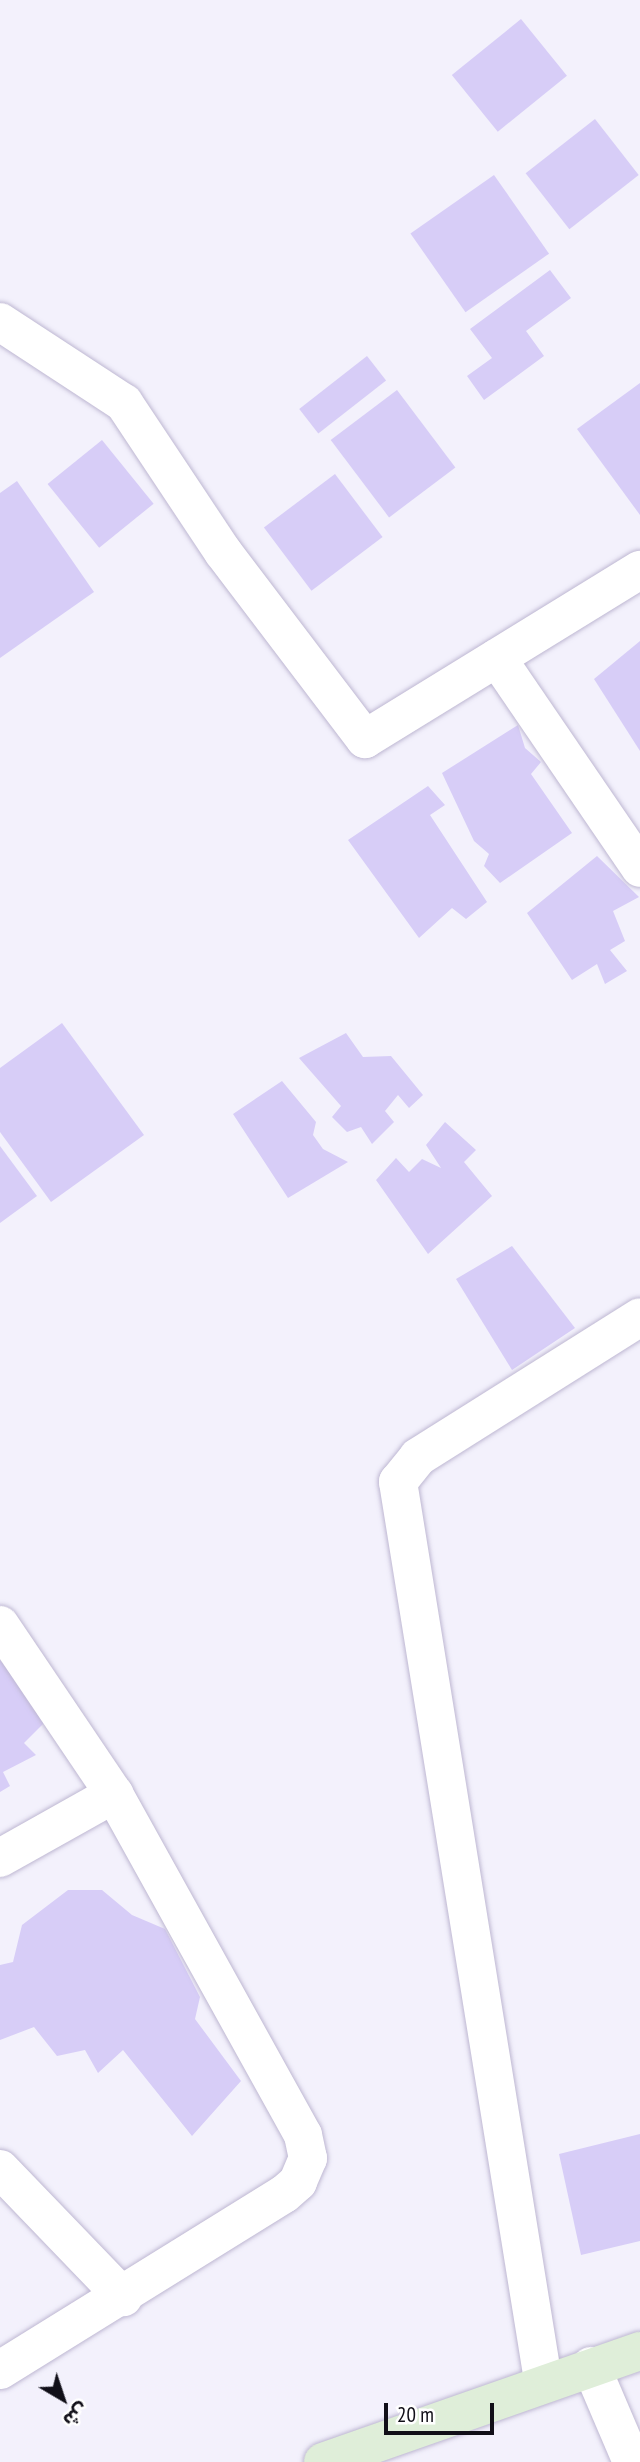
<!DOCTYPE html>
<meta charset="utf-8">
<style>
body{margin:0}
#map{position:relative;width:640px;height:2462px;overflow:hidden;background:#f3f1fc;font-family:"PT Sans Narrow","Noto Sans Arabic",sans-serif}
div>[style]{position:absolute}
.building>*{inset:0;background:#d7cdf7;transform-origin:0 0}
.roads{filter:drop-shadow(0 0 2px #beb7d2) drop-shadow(0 0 2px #beb7d2)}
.street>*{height:38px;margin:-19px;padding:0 19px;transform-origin:19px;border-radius:19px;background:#fff}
.secondary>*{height:38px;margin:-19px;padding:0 19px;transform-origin:19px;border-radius:19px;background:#dfeed9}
span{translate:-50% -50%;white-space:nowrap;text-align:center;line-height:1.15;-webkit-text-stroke:6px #fff;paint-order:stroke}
.north{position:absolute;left:28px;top:2364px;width:70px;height:70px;-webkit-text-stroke:5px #fff;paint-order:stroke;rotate:141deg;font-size:19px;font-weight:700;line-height:28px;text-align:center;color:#110f18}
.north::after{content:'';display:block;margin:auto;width:24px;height:32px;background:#110f18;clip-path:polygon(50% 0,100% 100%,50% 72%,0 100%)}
.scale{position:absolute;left:384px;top:2403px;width:110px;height:32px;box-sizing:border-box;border:4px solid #110f18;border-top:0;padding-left:9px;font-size:21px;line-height:24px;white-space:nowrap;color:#110f18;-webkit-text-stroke:5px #fff;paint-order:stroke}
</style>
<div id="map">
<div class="building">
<i style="left:521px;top:19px;width:73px;height:89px;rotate:51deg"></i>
<i style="left:595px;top:119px;width:71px;height:88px;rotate:52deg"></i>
<i style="left:494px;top:175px;width:96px;height:102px;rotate:55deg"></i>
<i style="clip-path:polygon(550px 270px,571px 298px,526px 331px,544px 356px,484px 400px,467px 376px,492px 358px,470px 329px)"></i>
<i style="left:367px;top:356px;width:31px;height:86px;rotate:52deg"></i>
<i style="clip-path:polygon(640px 383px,640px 515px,577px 429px)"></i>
<i style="left:397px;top:390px;width:97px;height:83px;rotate:53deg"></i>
<i style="left:102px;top:440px;width:82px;height:70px;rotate:51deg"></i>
<i style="left:335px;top:474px;width:79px;height:89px;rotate:53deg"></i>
<i style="clip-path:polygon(17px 481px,94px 592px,0 658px,0 493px)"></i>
<i style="clip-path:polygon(640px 641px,640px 751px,594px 679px)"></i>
<i style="clip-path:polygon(518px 725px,525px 748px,541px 762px,531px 774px,572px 833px,500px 883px,484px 866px,489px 854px,474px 841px,442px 773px)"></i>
<i style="clip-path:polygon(428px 786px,445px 805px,430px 815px,487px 902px,466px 919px,452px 908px,419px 938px,348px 840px)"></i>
<i style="clip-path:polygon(597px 856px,639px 897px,613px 911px,625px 941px,610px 950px,627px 971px,605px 984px,597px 964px,572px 980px,527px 913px)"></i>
<i style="clip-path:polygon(62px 1023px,144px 1135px,51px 1202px,0 1132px,0 1068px)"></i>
<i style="clip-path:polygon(346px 1033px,363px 1057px,391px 1056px,423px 1095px,409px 1108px,398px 1095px,385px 1111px,394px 1122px,372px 1144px,361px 1127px,347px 1132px,332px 1117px,341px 1106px,299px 1058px)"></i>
<i style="clip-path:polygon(282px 1081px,316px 1122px,313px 1135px,323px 1149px,348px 1162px,288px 1198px,233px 1114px)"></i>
<i style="clip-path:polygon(445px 1122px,476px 1150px,464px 1162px,492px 1196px,428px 1254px,376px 1180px,396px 1158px,409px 1172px,422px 1159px,441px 1168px,426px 1145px)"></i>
<i style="clip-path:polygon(0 1146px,37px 1196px,0 1223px)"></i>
<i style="clip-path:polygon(512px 1246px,575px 1328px,512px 1370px,456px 1279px)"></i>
<i style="clip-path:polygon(0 1660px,48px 1719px,24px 1743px,36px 1755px,3px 1772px,10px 1786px,0 1792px)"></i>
<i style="clip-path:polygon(68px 1890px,102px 1890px,132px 1915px,165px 1929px,200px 1997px,195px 2019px,241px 2081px,192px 2136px,123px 2050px,98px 2073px,85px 2050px,57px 2056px,34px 2027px,0 2040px,0 1965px,13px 1962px,22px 1925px)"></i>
<i style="clip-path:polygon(640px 2134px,640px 2241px,581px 2255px,559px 2154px)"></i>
</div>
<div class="roads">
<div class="street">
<i style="left:0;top:322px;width:148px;rotate:33.2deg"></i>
<i style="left:124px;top:403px;width:179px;rotate:56.4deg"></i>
<i style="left:223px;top:552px;width:235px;rotate:52.8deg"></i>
<i style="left:365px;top:739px;width:323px;rotate:-31.6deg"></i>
<i style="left:497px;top:658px;width:254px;rotate:55.7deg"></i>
<i style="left:0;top:1625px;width:204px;rotate:56deg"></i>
<i style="left:114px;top:1794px;width:390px;rotate:61deg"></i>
<i style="left:303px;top:2135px;width:24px;rotate:78deg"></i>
<i style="left:308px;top:2158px;width:26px;rotate:113deg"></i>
<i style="left:298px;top:2182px;width:18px;rotate:139deg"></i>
<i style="left:284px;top:2194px;width:334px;rotate:148.2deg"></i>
<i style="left:0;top:1858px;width:131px;rotate:-29.3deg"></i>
<i style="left:0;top:2169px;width:178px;rotate:46.1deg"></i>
<i style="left:591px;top:2366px;width:104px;rotate:66.9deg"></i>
<i style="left:543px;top:2380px;width:910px;rotate:-99.17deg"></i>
<i style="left:398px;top:1482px;width:32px;rotate:-51deg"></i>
<i style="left:418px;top:1457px;width:262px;rotate:-32.2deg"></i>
</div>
<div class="secondary">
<i style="left:323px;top:2462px;width:336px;rotate:-19.3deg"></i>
</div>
</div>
<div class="north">ش</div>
<div class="scale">20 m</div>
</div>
